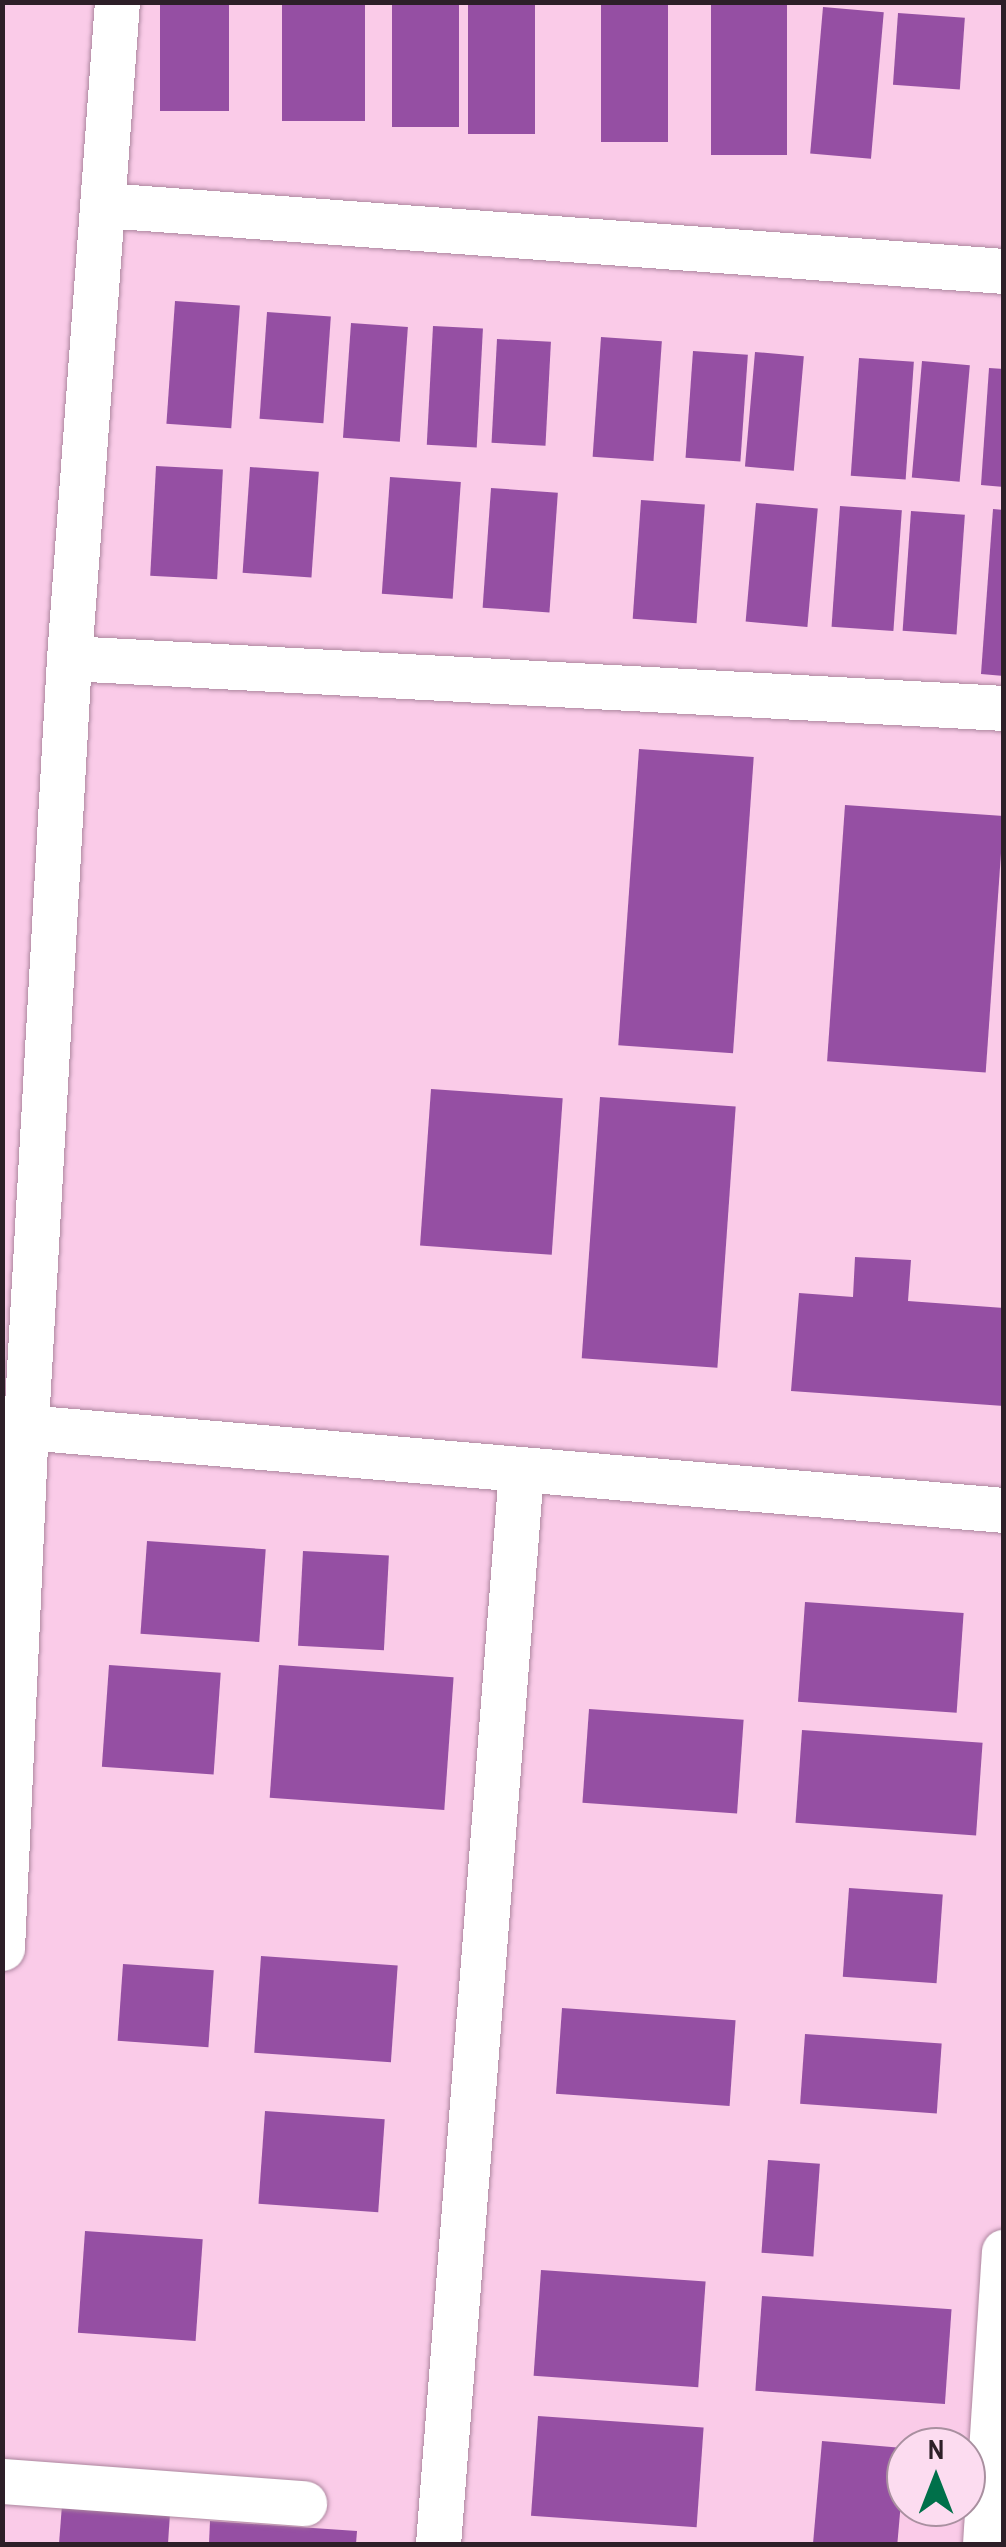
<!DOCTYPE html>
<style>
body{margin:0}
#map{position:relative;width:1006px;height:2547px;overflow:hidden;background:#fcdcf0;font-family:"Archivo Narrow",sans-serif}
div>[style]{position:absolute}
.built>*{inset:0;background:#facbe8}
.building>*{inset:0;background:#954fa3;transform-origin:0 0}
.roads{filter:drop-shadow(0 0 2px #ac869e) drop-shadow(0 0 2px #ac869e)}
.minor>*{height:45px;margin:-22.5px;padding:0 22.5px;transform-origin:22.5px;border-radius:22.5px;background:#fff}
span{translate:-50% -50%;white-space:nowrap;text-align:center;line-height:1.15;-webkit-text-stroke:10px #fcdcf0;paint-order:stroke}
.frame{position:absolute;inset:0;border:5px solid #2d1f28;pointer-events:none}
.north{position:absolute;left:886px;top:2427px;width:100px;height:100px;box-sizing:border-box;background:#fcdcf0;border:2px solid #a990a0;border-radius:50%;rotate:0deg;font-size:28px;font-weight:700;line-height:40px;text-align:center;color:#2d1f28}
.north::after{content:'';display:block;margin:auto;width:35px;height:45px;background:#00704a;clip-path:polygon(50% 0,100% 100%,50% 72%,0 100%)}
</style>
<div id="map">
<div class="built">
<i style="clip-path:polygon(evenodd,3px 3px,1003px 3px,1003px 2544px,3px 2544px,3px 3px,906px 2447px,966px 2447px,966px 2507px,906px 2507px,906px 2447px)"></i>
</div>
<div class="building">
<i style="left:160px;top:2px;width:69px;height:109px"></i>
<i style="left:282px;top:2px;width:83px;height:119px"></i>
<i style="left:392px;top:2px;width:67px;height:125px"></i>
<i style="left:601px;top:2px;width:67px;height:140px"></i>
<i style="left:711px;top:2px;width:76px;height:153px"></i>
<i style="left:468px;top:3px;width:67px;height:131px"></i>
<i style="left:823px;top:7px;width:61px;height:147px;rotate:5deg"></i>
<i style="left:898px;top:13px;width:67px;height:72px;rotate:4deg"></i>
<i style="left:175px;top:301px;width:65px;height:123px;rotate:4deg"></i>
<i style="left:267px;top:312px;width:64px;height:107px;rotate:4deg"></i>
<i style="left:351px;top:323px;width:57px;height:115px;rotate:4deg"></i>
<i style="left:433px;top:326px;width:50px;height:119px;rotate:3deg"></i>
<i style="left:601px;top:337px;width:61px;height:120px;rotate:4deg"></i>
<i style="left:497px;top:339px;width:54px;height:104px;rotate:3deg"></i>
<i style="left:693px;top:351px;width:55px;height:107px;rotate:4deg"></i>
<i style="left:755px;top:352px;width:49px;height:115px;rotate:5deg"></i>
<i style="left:859px;top:358px;width:55px;height:118px;rotate:4deg"></i>
<i style="left:922px;top:361px;width:48px;height:117px;rotate:5deg"></i>
<i style="clip-path:polygon(989px 368px,1004px 369px,1004px 487px,981px 485px)"></i>
<i style="left:156px;top:466px;width:67px;height:110px;rotate:3deg"></i>
<i style="left:250px;top:467px;width:69px;height:106px;rotate:4deg"></i>
<i style="left:390px;top:477px;width:71px;height:117px;rotate:4deg"></i>
<i style="left:491px;top:488px;width:67px;height:120px;rotate:4deg"></i>
<i style="left:641px;top:500px;width:64px;height:119px;rotate:4deg"></i>
<i style="left:756px;top:503px;width:62px;height:119px;rotate:5deg"></i>
<i style="left:840px;top:506px;width:62px;height:121px;rotate:4deg"></i>
<i style="clip-path:polygon(993px 509px,1004px 510px,1004px 676px,981px 674px)"></i>
<i style="left:911px;top:511px;width:54px;height:120px;rotate:4deg"></i>
<i style="left:639px;top:749px;width:115px;height:297px;rotate:4deg"></i>
<i style="left:845px;top:805px;width:159px;height:257px;rotate:4deg"></i>
<i style="left:431px;top:1089px;width:132px;height:157px;rotate:4deg"></i>
<i style="left:600px;top:1097px;width:136px;height:262px;rotate:4deg"></i>
<i style="clip-path:polygon(855px 1257px,911px 1260px,908px 1301px,1004px 1308px,1004px 1406px,791px 1391px,799px 1293px,853px 1297px)"></i>
<i style="left:147px;top:1541px;width:119px;height:93px;rotate:4deg"></i>
<i style="left:303px;top:1551px;width:86px;height:95px;rotate:3deg"></i>
<i style="left:805px;top:1602px;width:159px;height:100px;rotate:4deg"></i>
<i style="left:109px;top:1665px;width:112px;height:102px;rotate:4deg"></i>
<i style="left:279px;top:1665px;width:175px;height:133px;rotate:4deg"></i>
<i style="left:589px;top:1709px;width:155px;height:94px;rotate:4deg"></i>
<i style="left:802px;top:1730px;width:181px;height:93px;rotate:4deg"></i>
<i style="left:849px;top:1888px;width:94px;height:89px;rotate:4deg"></i>
<i style="left:261px;top:1956px;width:137px;height:97px;rotate:4deg"></i>
<i style="left:123px;top:1964px;width:91px;height:77px;rotate:4deg"></i>
<i style="left:562px;top:2008px;width:174px;height:86px;rotate:4deg"></i>
<i style="left:805px;top:2034px;width:137px;height:70px;rotate:4deg"></i>
<i style="left:265px;top:2111px;width:120px;height:93px;rotate:4deg"></i>
<i style="left:768px;top:2160px;width:52px;height:93px;rotate:4deg"></i>
<i style="left:85px;top:2231px;width:118px;height:102px;rotate:4deg"></i>
<i style="left:541px;top:2270px;width:165px;height:106px;rotate:4deg"></i>
<i style="left:762px;top:2296px;width:190px;height:95px;rotate:4deg"></i>
<i style="left:538px;top:2416px;width:166px;height:100px;rotate:4deg"></i>
<i style="left:822px;top:2441px;width:84px;height:103px;rotate:5deg"></i>
<i style="clip-path:polygon(62px 2505px,170px 2513px,168px 2544px,59px 2544px)"></i>
<i style="clip-path:polygon(210px 2521px,357px 2531px,356px 2544px,209px 2544px)"></i>
</div>
<div class="roads">
<div class="minor">
<i style="left:103px;top:205px;width:903px;rotate:4.19deg"></i>
<i style="left:69px;top:658px;width:936px;rotate:3.06deg"></i>
<i style="left:2px;top:1425px;width:1006px;rotate:4.85deg"></i>
<i style="left:2px;top:1948px;width:526px;rotate:-87.38deg"></i>
<i style="left:26px;top:1423px;width:766px;rotate:-86.78deg"></i>
<i style="left:69px;top:658px;width:658px;rotate:-85.82deg"></i>
<i style="left:2px;top:2481px;width:303px;rotate:4.2deg"></i>
<i style="left:438px;top:2544px;width:1077px;rotate:-85.58deg"></i>
<i style="left:985px;top:2544px;width:293px;rotate:-86.3deg"></i>
</div>
</div>
<div class="frame"></div>
<div class="north">N</div>
</div>
